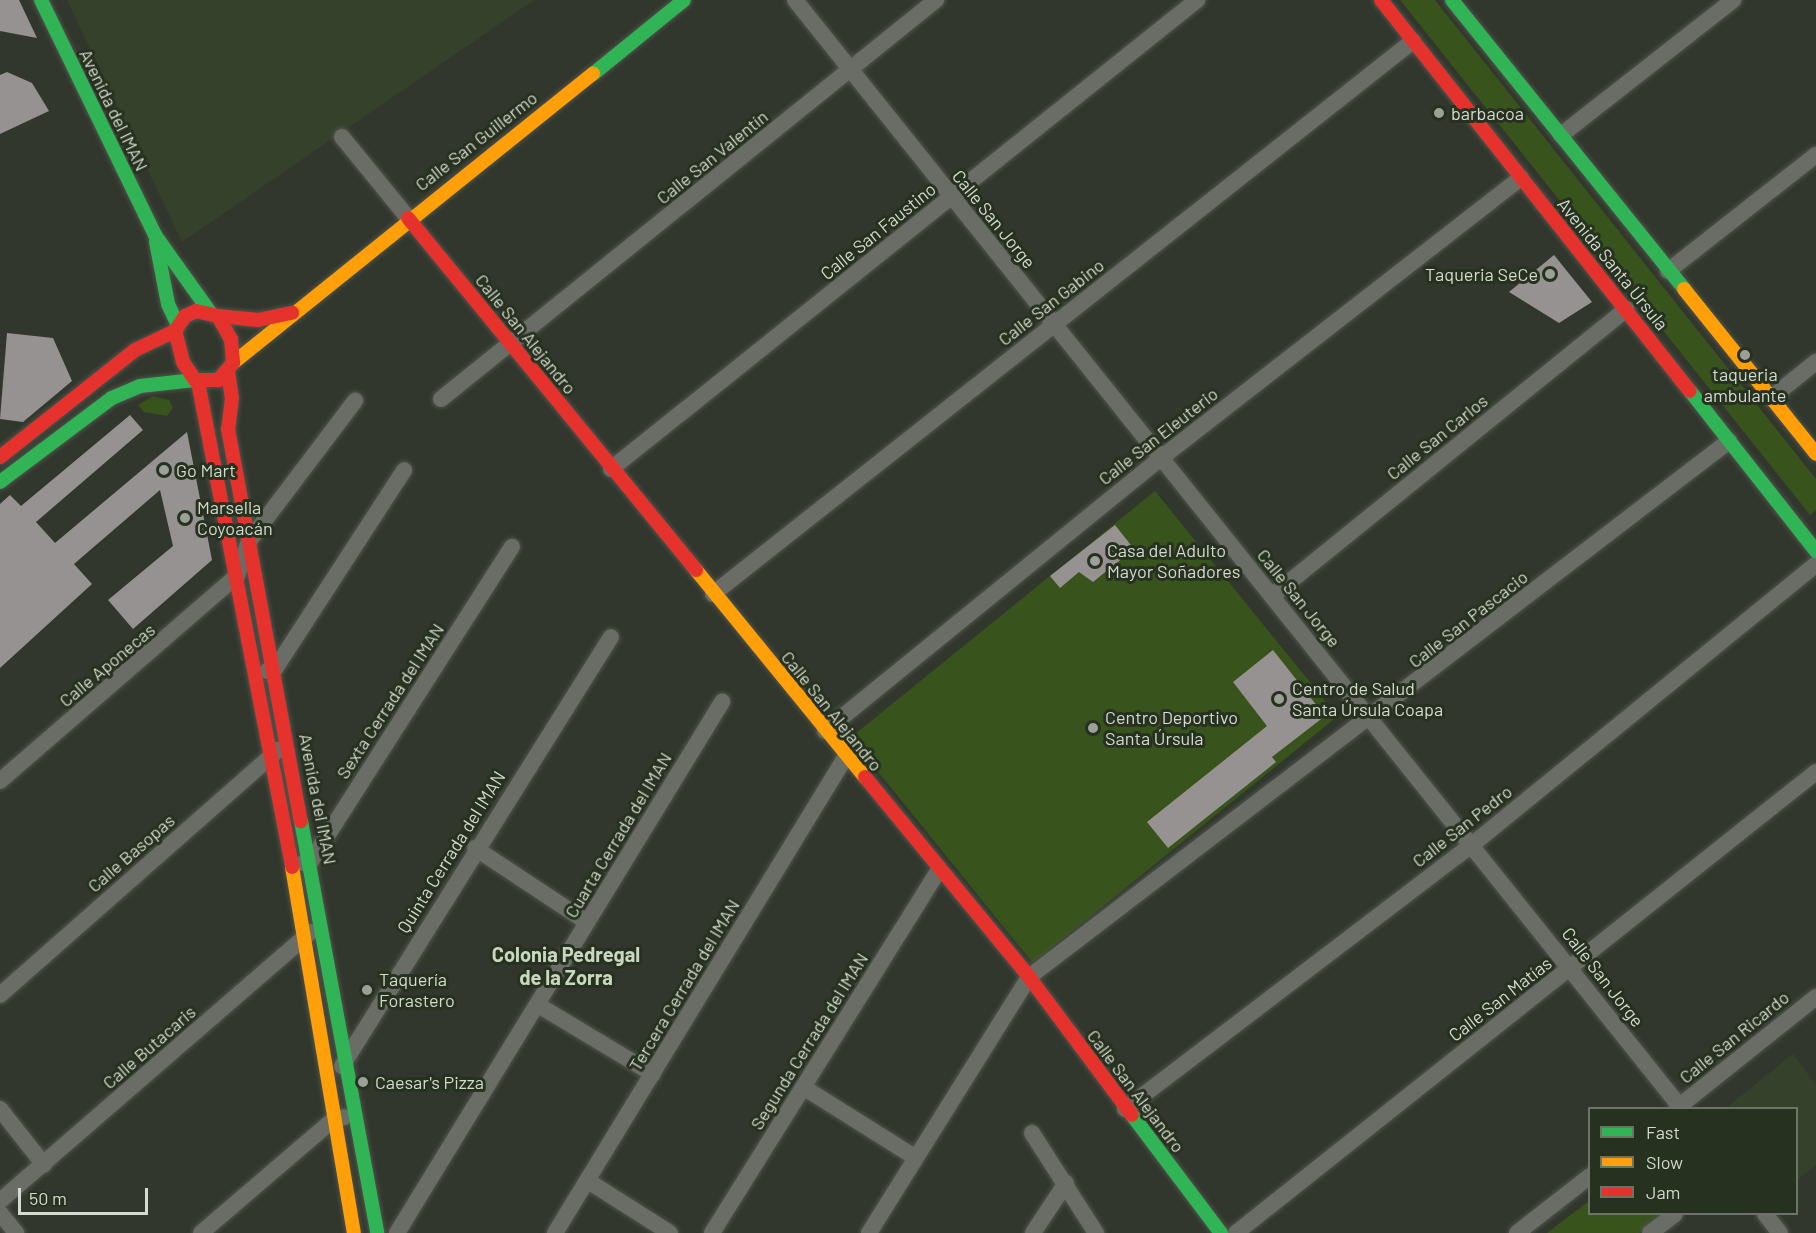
<!DOCTYPE html>
<meta charset="utf-8">
<style>
body{margin:0}
#map{position:relative;width:1816px;height:1233px;overflow:hidden;background:#32372d;font-family:Barlow,sans-serif}
div>[style]{position:absolute}
.built>*{inset:0;background:#36412b}
.green>*{inset:0;background:#39531d;transform-origin:0 0}
.building>*{inset:0;background:#969291}
.roads{filter:drop-shadow(0 0 2px #4e534b) drop-shadow(0 0 2px #4e534b)}
.street>*{height:16px;margin:-8px;padding:0 8px;transform-origin:8px;border-radius:8px;background:#696d65}
.fast>*{height:14px;margin:-7px;padding:0 7px;transform-origin:7px;border-radius:7px;background:#30b455}
.slow>*{height:14px;margin:-7px;padding:0 7px;transform-origin:7px;border-radius:7px;background:#ff9f0a}
.jam>*{height:14px;margin:-7px;padding:0 7px;transform-origin:7px;border-radius:7px;background:#e5322d}
.dots>*{width:16px;height:16px;translate:-50% -50%;box-sizing:border-box;border:3px solid #27311f;border-radius:50%}
span{translate:-50% -50%;white-space:nowrap;text-align:center;line-height:1.15;-webkit-text-stroke:6px #27311f;paint-order:stroke}
.street-label{font-size:18px;color:#d4dacf}
.poi-label{font-size:18px;color:#d4dacf}
.left{translate:0 -50%;text-align:left}
.right{translate:-100% -50%;text-align:right}
.neighbourhood-label{font-size:20px;color:#cad7c0;font-weight:700}
.legend{position:absolute;left:1588px;top:1107px;width:210px;height:108px;box-sizing:border-box;background:#27311f;border:2px solid #6c7565;margin:0;padding:8px 10px;list-style:none;font-size:18px;color:#d4dacf}
.legend li{display:flex;align-items:center;gap:12px;height:30px}
.legend b{width:30px;border:2px solid #6c7565}
.scale{position:absolute;left:18px;top:1188px;width:130px;height:27px;box-sizing:border-box;border:3px solid #d4dacf;border-top:0;padding-left:8px;font-size:18px;line-height:21px;white-space:nowrap;color:#d4dacf;-webkit-text-stroke:4px #27311f;paint-order:stroke}
</style>
<div id="map">
<div class="built">
<i style="clip-path:polygon(67px 0,534px 0,182px 242px)"></i>
<i style="clip-path:polygon(1793px 1054px,1816px 1085px,1816px 1165px,1797px 1180px,1796px 1108px,1726px 1108px)"></i>
</div>
<div class="green">
<i style="clip-path:polygon(1400px 0,1435px 0,1816px 479px,1816px 510px,1810px 515px)"></i>
<i style="clip-path:polygon(153px 396px,169px 400px,173px 408px,167px 416px,144px 412px,138px 405px)"></i>
<i style="left:1155px;top:491px;width:290px;height:392px;rotate:51deg"></i>
<i style="clip-path:polygon(1589px 1201px,1590px 1214px,1664px 1214px,1639px 1233px,1547px 1233px)"></i>
</div>
<div class="building">
<i style="clip-path:polygon(0 0,19px 0,37px 38px,0 31px)"></i>
<i style="clip-path:polygon(7px 72px,32px 83px,49px 111px,0 134px,0 75px)"></i>
<i style="clip-path:polygon(1554px 255px,1592px 302px,1559px 323px,1509px 292px)"></i>
<i style="clip-path:polygon(7px 333px,53px 338px,72px 381px,23px 422px,0 419px)"></i>
<i style="clip-path:polygon(130px 415px,143px 430px,36px 522px,55px 543px,187px 432px,212px 560px,133px 629px,108px 600px,173px 546px,160px 490px,74px 564px,92px 584px,0 668px,0 504px,10px 495px,21px 506px)"></i>
<i style="clip-path:polygon(1115px 525px,1134px 549px,1093px 582px,1079px 572px,1060px 588px,1050px 576px)"></i>
<i style="clip-path:polygon(1273px 650px,1325px 716px,1272px 757px,1276px 762px,1168px 848px,1147px 822px,1267px 726px,1233px 682px)"></i>
</div>
<div class="roads">
<div class="street">
<i style="left:795px;top:0;width:1419px;rotate:51.35deg"></i>
<i style="left:1561px;top:135px;width:219px;rotate:-38.1deg"></i>
<i style="left:342px;top:137px;width:104px;rotate:50.8deg"></i>
<i style="left:1668px;top:271px;width:188px;rotate:-38.1deg"></i>
<i style="left:1771px;top:398px;width:58px;rotate:-38.7deg"></i>
<i style="left:441px;top:399px;width:636px;rotate:-38.87deg"></i>
<i style="left:611px;top:469px;width:751px;rotate:-38.67deg"></i>
<i style="left:713px;top:594px;width:892px;rotate:-38.31deg"></i>
<i style="left:1272px;top:596px;width:456px;rotate:-39deg"></i>
<i style="left:267px;top:671px;width:8px;rotate:-14deg"></i>
<i style="left:275px;top:669px;width:237px;rotate:-57deg"></i>
<i style="left:825px;top:731px;width:433px;rotate:-39.1deg"></i>
<i style="left:1161px;top:458px;width:456px;rotate:-37.9deg"></i>
<i style="left:0;top:781px;width:313px;rotate:-40.9deg"></i>
<i style="left:237px;top:576px;width:37px;rotate:-71deg"></i>
<i style="left:249px;top:541px;width:176px;rotate:-52.9deg"></i>
<i style="left:475px;top:848px;width:134px;rotate:33.5deg"></i>
<i style="left:303px;top:863px;width:8px;rotate:-14deg"></i>
<i style="left:311px;top:861px;width:373px;rotate:-57.4deg"></i>
<i style="left:0;top:995px;width:371px;rotate:-41.4deg"></i>
<i style="left:538px;top:1005px;width:134px;rotate:31deg"></i>
<i style="left:342px;top:1066px;width:506px;rotate:-57.91deg"></i>
<i style="left:803px;top:1087px;width:133px;rotate:32.1deg"></i>
<i style="left:1677px;top:1108px;width:178px;rotate:-38.6deg"></i>
<i style="left:0;top:1109px;width:71px;rotate:51.8deg"></i>
<i style="left:1125px;top:1109px;width:437px;rotate:-37.3deg"></i>
<i style="left:1473px;top:844px;width:443px;rotate:-39.2deg"></i>
<i style="left:1032px;top:1133px;width:119px;rotate:57.4deg"></i>
<i style="left:588px;top:1181px;width:97px;rotate:32.4deg"></i>
<i style="left:0;top:1201px;width:411px;rotate:-40.9deg"></i>
<i style="left:0;top:1213px;width:26px;rotate:51deg"></i>
<i style="left:1765px;top:1214px;width:24px;rotate:52deg"></i>
<i style="left:201px;top:1233px;width:174px;rotate:-40.6deg"></i>
<i style="left:333px;top:1120px;width:11px;rotate:-15deg"></i>
<i style="left:397px;top:1233px;width:623px;rotate:-58.53deg"></i>
<i style="left:555px;top:1233px;width:559px;rotate:-58.61deg"></i>
<i style="left:712px;top:1233px;width:428px;rotate:-58deg"></i>
<i style="left:869px;top:1233px;width:302px;rotate:-58deg"></i>
<i style="left:1029px;top:977px;width:882px;rotate:-37.44deg"></i>
<i style="left:1033px;top:1233px;width:60px;rotate:-56.6deg"></i>
<i style="left:1236px;top:1233px;width:741px;rotate:-38.48deg"></i>
<i style="left:1517px;top:1233px;width:93px;rotate:-38deg"></i>
<i style="left:1650px;top:1233px;width:31px;rotate:-37deg"></i>
</div>
<div class="fast">
<i style="left:41px;top:0;width:261px;rotate:64.1deg"></i>
<i style="left:155px;top:235px;width:95px;rotate:54.5deg"></i>
<i style="left:1452px;top:0;width:371px;rotate:51.2deg"></i>
<i style="left:593px;top:74px;width:117px;rotate:-39.1deg"></i>
<i style="left:156px;top:242px;width:63px;rotate:79deg"></i>
<i style="left:168px;top:304px;width:23px;rotate:65deg"></i>
<i style="left:1690px;top:391px;width:204px;rotate:51.8deg"></i>
<i style="left:0;top:482px;width:140px;rotate:-36.9deg"></i>
<i style="left:112px;top:398px;width:30px;rotate:-23deg"></i>
<i style="left:140px;top:386px;width:55px;rotate:-6.2deg"></i>
<i style="left:301px;top:821px;width:419px;rotate:79.5deg"></i>
<i style="left:1132px;top:1115px;width:148px;rotate:53deg"></i>
</div>
<div class="slow">
<i style="left:1684px;top:289px;width:211px;rotate:51.3deg"></i>
<i style="left:233px;top:363px;width:462px;rotate:-38.8deg"></i>
<i style="left:696px;top:570px;width:267px;rotate:50.8deg"></i>
<i style="left:292px;top:867px;width:371px;rotate:80.4deg"></i>
</div>
<div class="jam">
<i style="left:1381px;top:0;width:498px;rotate:51.7deg"></i>
<i style="left:408px;top:218px;width:455px;rotate:50.7deg"></i>
<i style="left:196px;top:311px;width:23px;rotate:13deg"></i>
<i style="left:218px;top:316px;width:26px;rotate:61deg"></i>
<i style="left:231px;top:339px;width:24px;rotate:85deg"></i>
<i style="left:233px;top:363px;width:23px;rotate:131deg"></i>
<i style="left:218px;top:380px;width:23px;rotate:180deg"></i>
<i style="left:195px;top:380px;width:22px;rotate:-124deg"></i>
<i style="left:183px;top:362px;width:32px;rotate:-104deg"></i>
<i style="left:175px;top:331px;width:18px;rotate:-56deg"></i>
<i style="left:185px;top:316px;width:12px;rotate:-24deg"></i>
<i style="left:218px;top:316px;width:40px;rotate:5.7deg"></i>
<i style="left:258px;top:320px;width:35px;rotate:-12deg"></i>
<i style="left:228px;top:371px;width:27px;rotate:82deg"></i>
<i style="left:232px;top:398px;width:31px;rotate:97deg"></i>
<i style="left:228px;top:429px;width:399px;rotate:79.5deg"></i>
<i style="left:198px;top:382px;width:494px;rotate:79deg"></i>
<i style="left:0;top:457px;width:172px;rotate:-38.4deg"></i>
<i style="left:135px;top:350px;width:44px;rotate:-25.4deg"></i>
<i style="left:865px;top:777px;width:259px;rotate:50.6deg"></i>
<i style="left:1029px;top:977px;width:172px;rotate:53.3deg"></i>
</div>
</div>
<div class="dots">
<i style="left:1439px;top:113px;background:#9ba196"></i>
<i style="left:1550px;top:274px;background:#9ba196"></i>
<i style="left:1745px;top:355px;background:#9ba196"></i>
<i style="left:164px;top:470px;background:#9ba196"></i>
<i style="left:185px;top:518px;background:#9ba196"></i>
<i style="left:1095px;top:561px;background:#9ba196"></i>
<i style="left:1279px;top:699px;background:#9ba196"></i>
<i style="left:1093px;top:728px;background:#9ba196"></i>
<i style="left:367px;top:990px;background:#9ba196"></i>
<i style="left:363px;top:1082px;background:#9ba196"></i>
</div>
<div class="street-label">
<span style="left:114px;top:110px;rotate:64deg">Avenida del IMAN</span>
<span style="left:476px;top:141px;rotate:-38deg">Calle San Guillermo</span>
<span style="left:712px;top:157px;rotate:-39deg">Calle San Valentín</span>
<span style="left:994px;top:219px;rotate:51deg">Calle San Jorge</span>
<span style="left:878px;top:231px;rotate:-39deg">Calle San Faustino</span>
<span style="left:1613px;top:264px;rotate:51deg">Avenida Santa Úrsula</span>
<span style="left:1051px;top:302px;rotate:-38deg">Calle San Gabino</span>
<span style="left:526px;top:334px;rotate:51deg">Calle San Alejandro</span>
<span style="left:1158px;top:436px;rotate:-38deg">Calle San Eleuterio</span>
<span style="left:1437px;top:437px;rotate:-39deg">Calle San Carlos</span>
<span style="left:1299px;top:598px;rotate:51deg">Calle San Jorge</span>
<span style="left:1468px;top:619px;rotate:-38deg">Calle San Pascacio</span>
<span style="left:107px;top:665px;rotate:-40deg">Calle Aponecas</span>
<span style="left:390px;top:701px;rotate:-57deg">Sexta Cerrada del IMAN</span>
<span style="left:832px;top:711px;rotate:51deg">Calle San Alejandro</span>
<span style="left:318px;top:799px;rotate:79deg">Avenida del IMAN</span>
<span style="left:1462px;top:826px;rotate:-38deg">Calle San Pedro</span>
<span style="left:618px;top:835px;rotate:-59deg">Cuarta Cerrada del IMAN</span>
<span style="left:451px;top:852px;rotate:-58deg">Quinta Cerrada del IMAN</span>
<span style="left:131px;top:853px;rotate:-41deg">Calle Basopas</span>
<span style="left:1603px;top:977px;rotate:52deg">Calle San Jorge</span>
<span style="left:684px;top:985px;rotate:-59deg">Tercera Cerrada del IMAN</span>
<span style="left:1500px;top:999px;rotate:-38deg">Calle San Matías</span>
<span style="left:1734px;top:1037px;rotate:-39deg">Calle San Ricardo</span>
<span style="left:809px;top:1041px;rotate:-58deg">Segunda Cerrada del IMAN</span>
<span style="left:149px;top:1047px;rotate:-41deg">Calle Butacaris</span>
<span style="left:1136px;top:1091px;rotate:53deg">Calle San Alejandro</span>
</div>
<div class="poi-label">
<span class="left" style="left:1451px;top:113px">barbacoa</span>
<span class="right" style="left:1538px;top:274px">Taqueria SeCe</span>
<span style="left:1745px;top:385px">taqueria<br>ambulante</span>
<span class="left" style="left:176px;top:470px">Go Mart</span>
<span class="left" style="left:197px;top:518px">Marsella<br>Coyoacán</span>
<span class="left" style="left:1107px;top:561px">Casa del Adulto<br>Mayor Soñadores</span>
<span class="left" style="left:1292px;top:699px">Centro de Salud<br>Santa Úrsula Coapa</span>
<span class="left" style="left:1105px;top:728px">Centro Deportivo<br>Santa Úrsula</span>
<span class="left" style="left:379px;top:990px">Taquería<br>Forastero</span>
<span class="left" style="left:375px;top:1082px">Caesar's Pizza</span>
</div>
<div class="neighbourhood-label">
<span style="left:566px;top:966px">Colonia Pedregal<br>de la Zorra</span>
</div>
<ul class="legend">
<li><b style="height:8px;background:#30b455"></b>Fast</li>
<li><b style="height:8px;background:#ff9f0a"></b>Slow</li>
<li><b style="height:8px;background:#e5322d"></b>Jam</li>
</ul>
<div class="scale">50 m</div>
</div>
